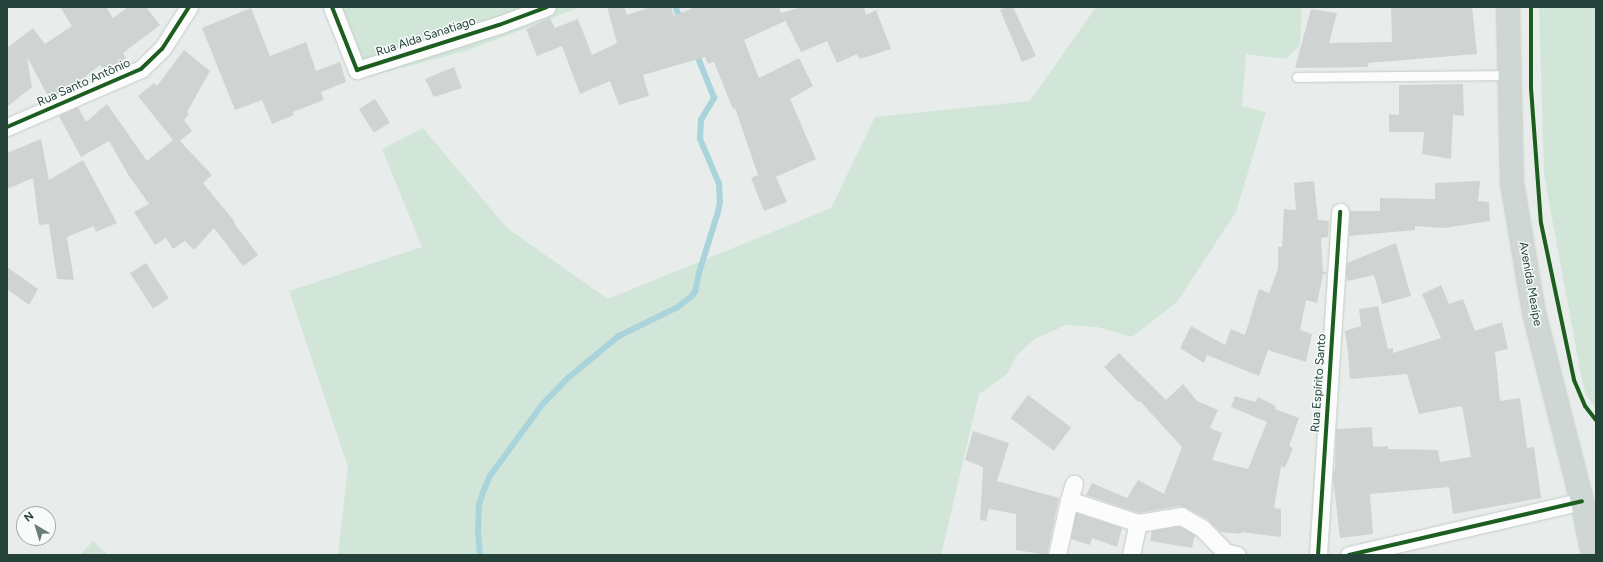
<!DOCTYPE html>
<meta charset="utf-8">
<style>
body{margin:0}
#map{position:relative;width:1603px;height:562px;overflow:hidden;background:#e8edeb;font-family:Figtree,sans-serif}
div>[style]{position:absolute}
.green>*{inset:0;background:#d1e6d8}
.stream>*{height:5.5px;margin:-2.75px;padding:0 2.75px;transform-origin:2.75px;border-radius:2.75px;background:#a9d4db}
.building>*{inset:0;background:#cfd4d2;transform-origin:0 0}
.roads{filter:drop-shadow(0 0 1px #c5cac8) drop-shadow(0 0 1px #c5cac8)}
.lane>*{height:9px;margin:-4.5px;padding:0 4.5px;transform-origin:4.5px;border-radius:4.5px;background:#fcfcfc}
.street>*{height:17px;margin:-8.5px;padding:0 8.5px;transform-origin:8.5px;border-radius:8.5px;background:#fcfcfc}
.primary>*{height:22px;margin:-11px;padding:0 11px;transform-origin:11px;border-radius:11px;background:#cfd7d5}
.cycleway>*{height:4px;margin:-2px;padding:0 2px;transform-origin:2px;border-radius:2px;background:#1b5e20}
span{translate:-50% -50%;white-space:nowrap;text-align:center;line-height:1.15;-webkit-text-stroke:3px #f7fbf9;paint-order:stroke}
.street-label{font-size:12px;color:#24423a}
.frame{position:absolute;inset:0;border:8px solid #24423a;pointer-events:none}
.north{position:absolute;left:16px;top:506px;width:40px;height:40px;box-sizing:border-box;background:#f7fbf9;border:1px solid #a3b1ad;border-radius:50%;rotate:322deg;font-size:11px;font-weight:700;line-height:16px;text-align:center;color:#24423a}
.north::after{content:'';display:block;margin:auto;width:14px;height:18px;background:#697e78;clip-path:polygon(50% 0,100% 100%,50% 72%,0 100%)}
</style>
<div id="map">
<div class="green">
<i style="clip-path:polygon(332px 7px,580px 7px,469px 50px,360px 79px)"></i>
<i style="clip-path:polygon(1096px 7px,1302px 7px,1300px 45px,1286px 59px,1246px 54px,1242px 106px,1266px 112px,1236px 212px,1177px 302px,1132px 337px,1097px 327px,1066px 325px,1035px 339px,1017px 355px,1007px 374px,979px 394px,941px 555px,338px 555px,348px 467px,289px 291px,422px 247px,382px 149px,423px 128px,507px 228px,608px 299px,831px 208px,875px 117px,1030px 101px)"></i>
<i style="clip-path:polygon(1539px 7px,1596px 7px,1596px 408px,1586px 395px,1582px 380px,1544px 175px)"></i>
<i style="clip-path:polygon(93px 541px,108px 555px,80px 555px)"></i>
</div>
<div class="stream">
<i style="left:676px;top:7px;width:14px;rotate:69deg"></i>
<i style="left:480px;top:555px;width:23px;rotate:-95deg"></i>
<i style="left:478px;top:532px;width:27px;rotate:-88deg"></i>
<i style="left:479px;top:505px;width:16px;rotate:-72deg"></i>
<i style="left:484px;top:490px;width:15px;rotate:-67deg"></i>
<i style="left:490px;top:476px;width:88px;rotate:-53.8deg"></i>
<i style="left:542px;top:405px;width:37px;rotate:-46deg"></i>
<i style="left:568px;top:378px;width:66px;rotate:-39.5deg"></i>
<i style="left:619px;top:336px;width:66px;rotate:-26.2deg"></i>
<i style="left:678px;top:307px;width:18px;rotate:-38deg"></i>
<i style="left:692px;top:296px;width:5px;rotate:-53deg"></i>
<i style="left:695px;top:292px;width:19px;rotate:-78deg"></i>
<i style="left:699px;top:273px;width:64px;rotate:-72.7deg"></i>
<i style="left:718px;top:212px;width:10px;rotate:-79deg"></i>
<i style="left:720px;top:202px;width:18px;rotate:-93deg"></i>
<i style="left:719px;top:184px;width:49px;rotate:-112.9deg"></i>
<i style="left:700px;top:139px;width:19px;rotate:-87deg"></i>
<i style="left:701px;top:120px;width:26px;rotate:-59deg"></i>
<i style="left:714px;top:98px;width:48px;rotate:-111.8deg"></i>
</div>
<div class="building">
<i style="clip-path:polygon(60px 7px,106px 7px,113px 18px,128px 7px,146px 7px,160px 25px,123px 53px,126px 58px,105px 72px,100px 65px,71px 88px,49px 98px,27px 57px,32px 87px,7px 107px,7px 48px,33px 28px,45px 44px,72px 26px)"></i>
<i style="clip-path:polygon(607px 7px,624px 7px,627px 15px,651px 7px,671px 7px,674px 16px,695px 7px,779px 7px,781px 13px,802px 7px,864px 7px,866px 15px,876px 10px,891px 49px,860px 59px,857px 54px,837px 63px,827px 41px,801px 52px,782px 14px,785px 21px,744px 40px,759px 78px,799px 58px,813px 86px,790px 99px,816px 159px,776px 177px,787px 202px,764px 211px,751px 178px,758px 175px,735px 108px,733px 109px,714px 62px,708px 64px,705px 57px,643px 75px,649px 96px,619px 105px,610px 81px,580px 94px,562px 46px,537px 56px,526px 29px,550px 18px,555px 28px,578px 19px,592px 55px,617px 43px)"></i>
<i style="clip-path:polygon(1006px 7px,1013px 7px,1036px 56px,1022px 62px,1000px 10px)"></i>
<i style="clip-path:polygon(1391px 7px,1472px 7px,1477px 54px,1368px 63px,1368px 67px,1295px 68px,1311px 9px,1337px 13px,1329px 43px,1392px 42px)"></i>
<i style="clip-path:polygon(251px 8px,270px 56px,306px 42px,316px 71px,340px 62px,346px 82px,321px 92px,324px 100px,293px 112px,294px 115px,272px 124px,262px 100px,235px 110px,202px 28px)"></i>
<i style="clip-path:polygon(184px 50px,210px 71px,187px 112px,189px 114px,184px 120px,192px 131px,180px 141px,212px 175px,203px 183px,235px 222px,234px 223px,258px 255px,243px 266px,214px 228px,194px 250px,185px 241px,173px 249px,166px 238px,155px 245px,134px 212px,149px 204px,129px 176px,109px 141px,81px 157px,59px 116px,78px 107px,86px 122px,107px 104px,147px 161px,173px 140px,138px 96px,154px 83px,157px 86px)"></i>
<i style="clip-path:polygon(454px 67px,462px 88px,434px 97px,425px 79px)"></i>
<i style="clip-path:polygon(1463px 84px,1464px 116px,1453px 115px,1451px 159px,1422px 154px,1424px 132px,1389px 132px,1389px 114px,1399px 115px,1399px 85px)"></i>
<i style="left:375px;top:99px;width:28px;height:19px;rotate:58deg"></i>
<i style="clip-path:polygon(41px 139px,49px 180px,83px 160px,117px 223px,96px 232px,94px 226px,67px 237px,74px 280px,57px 279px,49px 224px,39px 225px,33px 178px,7px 189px,7px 153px)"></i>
<i style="clip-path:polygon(1314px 181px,1318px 220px,1329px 221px,1328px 237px,1321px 238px,1323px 272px,1326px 271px,1326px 274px,1323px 274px,1317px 303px,1306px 300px,1300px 330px,1312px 334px,1306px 362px,1268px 350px,1259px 376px,1207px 355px,1204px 363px,1180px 348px,1191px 326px,1225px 345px,1231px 329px,1245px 335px,1259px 289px,1269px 293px,1278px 269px,1278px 247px,1282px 247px,1284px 209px,1296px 210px,1294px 183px)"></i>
<i style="clip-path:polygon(1480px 181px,1478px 201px,1489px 202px,1490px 221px,1444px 228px,1415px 226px,1415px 230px,1349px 236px,1350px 211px,1380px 211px,1380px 198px,1435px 199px,1435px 183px)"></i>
<i style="clip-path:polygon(1396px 243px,1411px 296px,1382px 304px,1374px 275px,1348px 281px,1346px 277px,1347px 263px)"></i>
<i style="left:146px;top:263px;width:42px;height:19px;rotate:57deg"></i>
<i style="clip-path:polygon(7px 267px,38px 289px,29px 305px,7px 289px)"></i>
<i style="clip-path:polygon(1441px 285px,1449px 304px,1463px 299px,1475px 331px,1502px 322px,1508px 349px,1495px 352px,1500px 401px,1520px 398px,1527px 448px,1534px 447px,1541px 498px,1453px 514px,1449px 487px,1370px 494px,1373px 534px,1340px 538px,1333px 478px,1333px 471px,1335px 471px,1336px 429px,1372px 427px,1373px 447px,1388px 446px,1388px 449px,1438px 450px,1440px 462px,1471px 457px,1462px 406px,1419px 414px,1407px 374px,1350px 379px,1348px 352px,1345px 331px,1361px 326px,1359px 309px,1378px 306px,1388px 349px,1393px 348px,1393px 353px,1441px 338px,1422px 294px)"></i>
<i style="clip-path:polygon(1119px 353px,1166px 400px,1183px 384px,1197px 401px,1218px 410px,1210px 428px,1222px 433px,1212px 460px,1248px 469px,1267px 422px,1231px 407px,1235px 396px,1255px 402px,1258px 397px,1276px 406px,1275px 409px,1299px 418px,1289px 446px,1293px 448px,1285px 468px,1281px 466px,1274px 508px,1281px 509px,1281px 537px,1241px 532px,1241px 534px,1220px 532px,1207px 519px,1185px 507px,1179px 506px,1139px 513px,1086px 495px,1092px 483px,1127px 498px,1138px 480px,1164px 494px,1182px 447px,1140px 401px,1138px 402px,1104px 367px)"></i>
<i style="left:1028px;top:395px;width:54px;height:29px;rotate:37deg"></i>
<i style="clip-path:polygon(973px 431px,1009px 443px,997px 481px,1059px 498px,1047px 555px,1016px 550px,1016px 514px,989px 509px,986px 521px,980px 520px,983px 467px,965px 460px)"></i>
<i style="clip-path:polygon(1076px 513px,1122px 528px,1117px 547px,1092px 538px,1090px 545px,1071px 539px)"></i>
<i style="clip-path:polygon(1179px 526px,1195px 535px,1192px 548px,1150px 541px,1152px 531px)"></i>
</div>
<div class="roads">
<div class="lane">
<i style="left:1297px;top:77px;width:213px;rotate:-0.5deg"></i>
</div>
<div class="street">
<i style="left:332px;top:7px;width:68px;rotate:68.4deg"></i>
<i style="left:357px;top:70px;width:149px;rotate:-17.6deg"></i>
<i style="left:499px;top:25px;width:51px;rotate:-20.6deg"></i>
<i style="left:7px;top:127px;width:146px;rotate:-23.4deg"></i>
<i style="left:141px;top:69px;width:29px;rotate:-44deg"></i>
<i style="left:162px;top:49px;width:50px;rotate:-57.3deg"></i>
<i style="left:1069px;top:500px;width:73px;rotate:18.4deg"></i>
<i style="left:1138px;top:523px;width:44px;rotate:-9.2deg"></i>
<i style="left:1181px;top:516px;width:24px;rotate:30deg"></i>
<i style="left:1202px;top:528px;width:33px;rotate:46deg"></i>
<i style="left:1225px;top:552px;width:12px;rotate:14deg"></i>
<i style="left:1057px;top:555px;width:56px;rotate:-77.7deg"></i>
<i style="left:1069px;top:500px;width:17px;rotate:-73deg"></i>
<i style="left:1131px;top:555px;width:33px;rotate:-78deg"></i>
<i style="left:1318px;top:555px;width:344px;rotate:-86.3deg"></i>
<i style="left:1349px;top:555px;width:239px;rotate:-13deg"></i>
</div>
<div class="primary">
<i style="left:1508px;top:7px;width:176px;rotate:88.7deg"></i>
<i style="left:1512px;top:183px;width:132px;rotate:80.4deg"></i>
<i style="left:1534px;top:313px;width:194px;rotate:75.7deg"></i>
<i style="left:1582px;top:501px;width:55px;rotate:78.5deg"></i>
</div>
</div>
<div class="cycleway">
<i style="left:332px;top:7px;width:68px;rotate:68.4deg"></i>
<i style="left:357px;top:70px;width:149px;rotate:-17.6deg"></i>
<i style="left:499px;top:25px;width:51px;rotate:-20.6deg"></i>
<i style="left:1531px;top:7px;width:81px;rotate:90deg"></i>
<i style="left:1531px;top:88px;width:135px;rotate:85.8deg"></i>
<i style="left:1541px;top:223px;width:160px;rotate:78.1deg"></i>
<i style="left:1574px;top:380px;width:28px;rotate:67deg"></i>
<i style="left:1585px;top:406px;width:18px;rotate:52deg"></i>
<i style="left:7px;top:127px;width:146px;rotate:-23.4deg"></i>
<i style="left:141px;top:69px;width:29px;rotate:-44deg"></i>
<i style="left:162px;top:49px;width:50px;rotate:-57.3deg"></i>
<i style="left:1318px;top:555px;width:344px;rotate:-86.3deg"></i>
<i style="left:1349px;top:555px;width:239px;rotate:-13deg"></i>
</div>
<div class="street-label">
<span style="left:426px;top:37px;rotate:-18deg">Rua Alda Sanatiago</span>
<span style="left:84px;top:83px;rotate:-24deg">Rua Santo Antônio</span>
<span style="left:1530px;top:284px;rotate:80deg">Avenida Meaípe</span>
<span style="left:1319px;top:383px;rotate:-86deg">Rua Espírito Santo</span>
</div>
<div class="frame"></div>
<div class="north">N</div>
</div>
